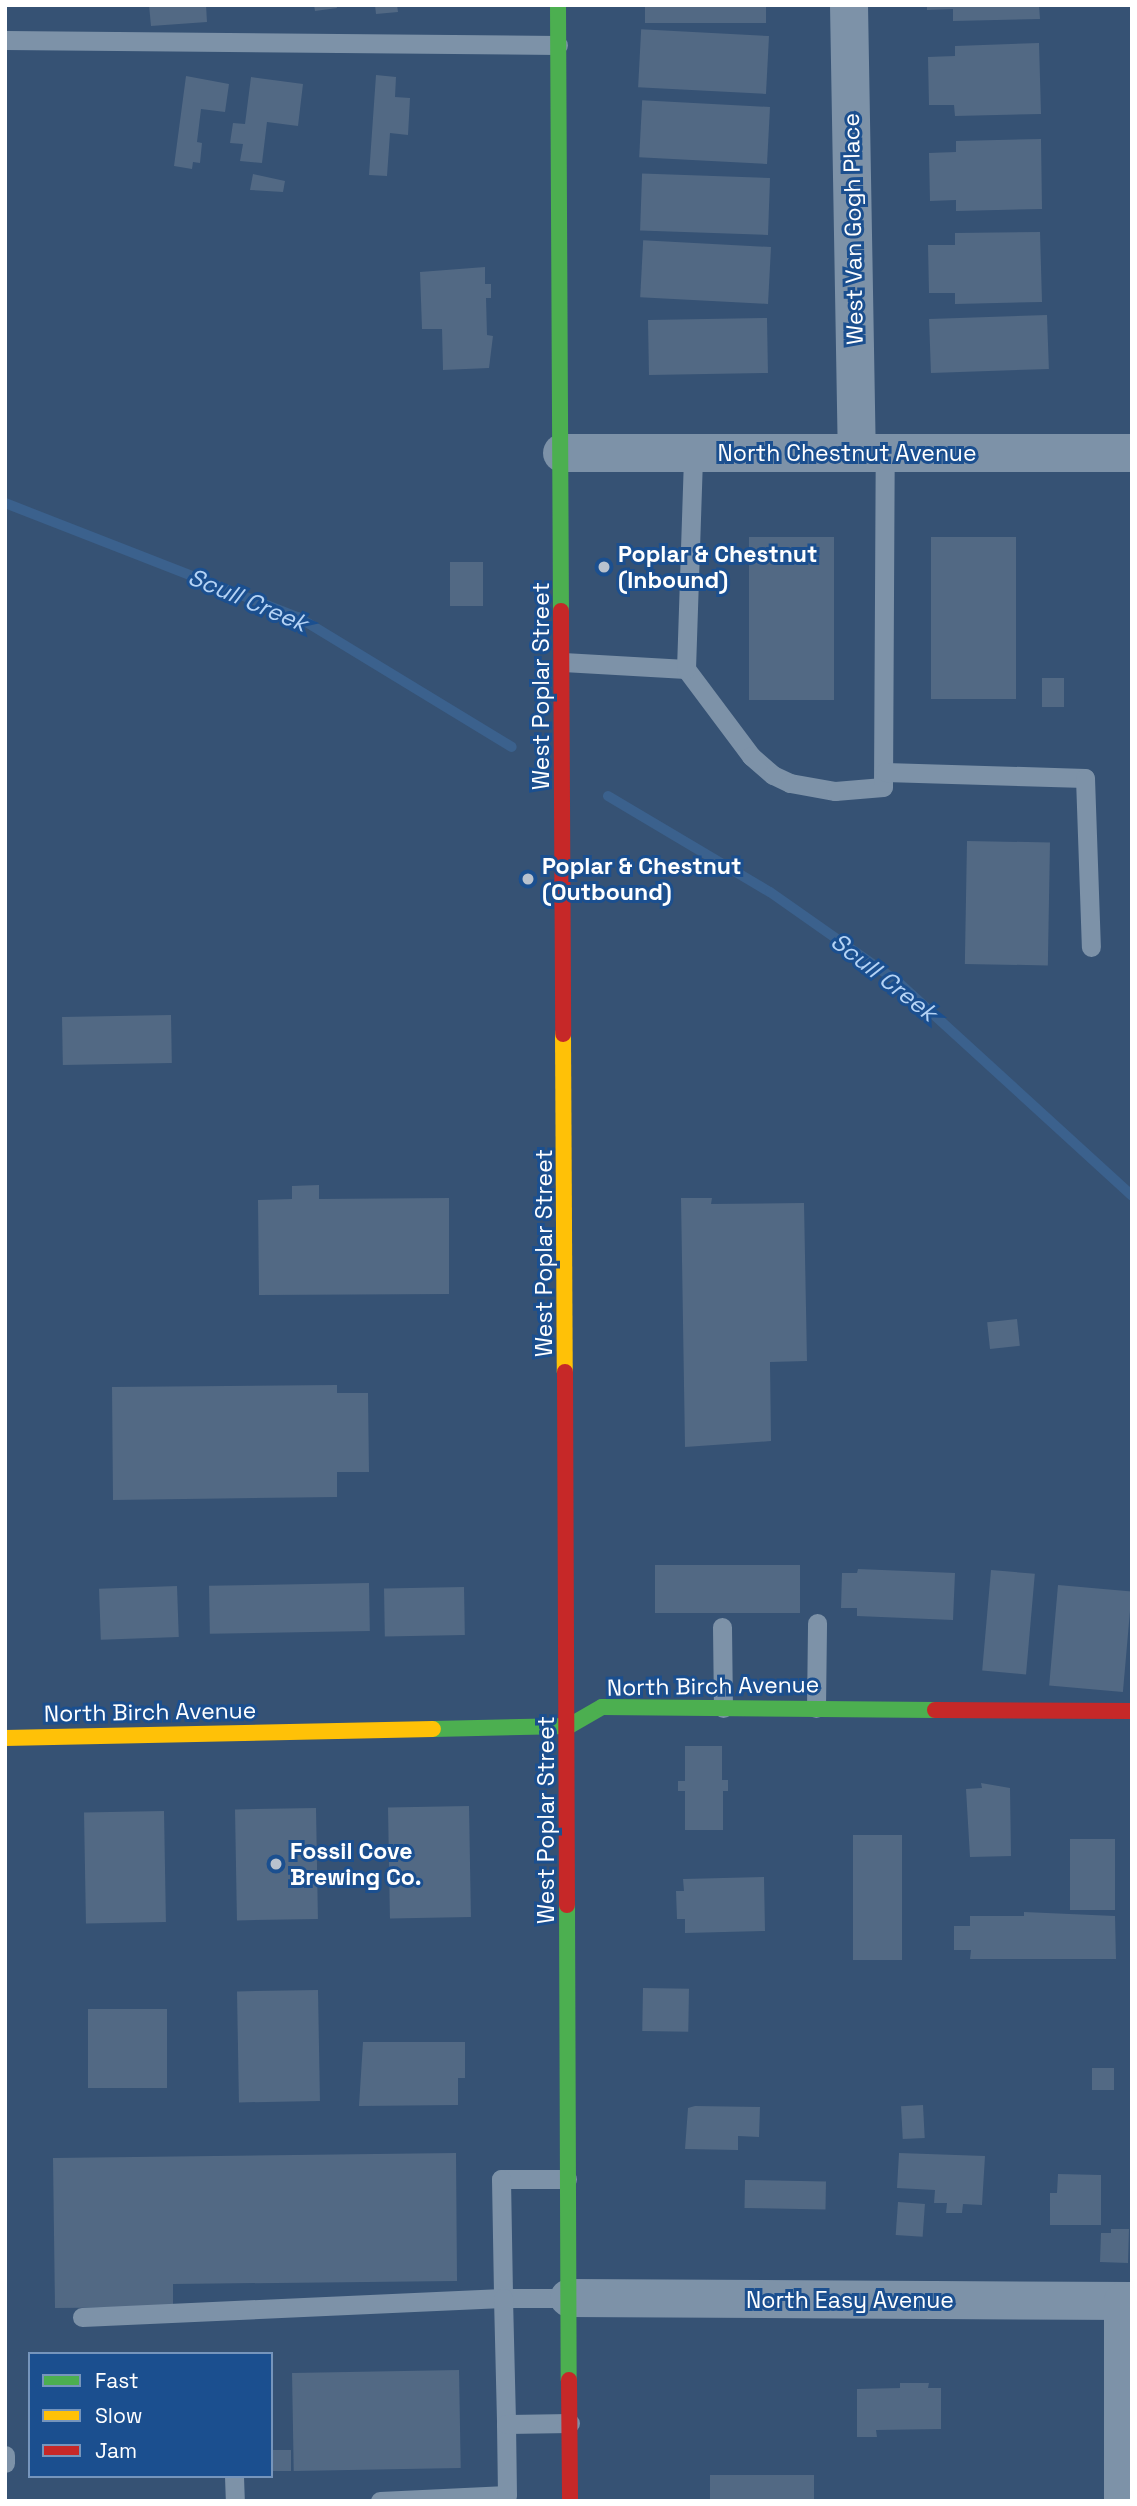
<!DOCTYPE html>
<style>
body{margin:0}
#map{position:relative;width:1137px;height:2506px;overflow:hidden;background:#365274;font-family:"Space Grotesk",sans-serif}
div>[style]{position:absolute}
.stream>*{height:10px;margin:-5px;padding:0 5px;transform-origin:5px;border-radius:5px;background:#3b618d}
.building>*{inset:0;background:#526984;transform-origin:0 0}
.lane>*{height:19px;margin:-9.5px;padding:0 9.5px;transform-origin:9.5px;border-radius:9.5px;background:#7d92a8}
.street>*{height:38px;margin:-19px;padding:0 19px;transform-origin:19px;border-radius:19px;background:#7d92a8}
.fast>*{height:16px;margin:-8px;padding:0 8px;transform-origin:8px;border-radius:8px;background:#4caf50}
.slow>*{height:16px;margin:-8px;padding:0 8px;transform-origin:8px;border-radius:8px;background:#ffc107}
.jam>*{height:16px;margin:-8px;padding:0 8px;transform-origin:8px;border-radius:8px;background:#c62828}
.dots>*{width:19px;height:19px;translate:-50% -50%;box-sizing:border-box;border:4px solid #1b4f8f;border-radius:50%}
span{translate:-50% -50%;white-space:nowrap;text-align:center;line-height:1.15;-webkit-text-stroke:6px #1b4f8f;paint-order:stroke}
.street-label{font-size:23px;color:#fff}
.poi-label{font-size:23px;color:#fff;font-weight:700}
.left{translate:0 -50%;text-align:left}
.water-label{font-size:24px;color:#b5d3f5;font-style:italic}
.frame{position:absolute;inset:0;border:7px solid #fff;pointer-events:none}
.legend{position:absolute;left:28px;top:2352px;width:245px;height:126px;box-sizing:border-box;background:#1b4f8f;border:2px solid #7695bc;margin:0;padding:9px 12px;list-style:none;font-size:21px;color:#fff}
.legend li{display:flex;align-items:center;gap:14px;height:35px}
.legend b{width:35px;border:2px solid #7695bc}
</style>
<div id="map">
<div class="stream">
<i style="left:5px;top:503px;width:314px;rotate:21.3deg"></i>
<i style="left:298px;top:617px;width:250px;rotate:31.3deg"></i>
<i style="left:608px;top:796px;width:188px;rotate:30.7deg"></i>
<i style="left:770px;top:892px;width:156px;rotate:35.1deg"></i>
<i style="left:898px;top:982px;width:317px;rotate:42.4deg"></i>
</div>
<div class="building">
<i style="clip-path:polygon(149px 5px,206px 5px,207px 22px,151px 26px)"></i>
<i style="clip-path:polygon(314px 5px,336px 5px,337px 8px,315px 11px)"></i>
<i style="clip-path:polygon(375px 5px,397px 5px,398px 12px,376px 14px)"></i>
<i style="left:645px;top:5px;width:121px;height:18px"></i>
<i style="clip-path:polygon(927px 5px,1039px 5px,1040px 19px,953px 21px,953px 9px,927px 10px)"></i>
<i style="left:769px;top:36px;width:58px;height:128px;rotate:93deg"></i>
<i style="clip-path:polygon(1039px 43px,1041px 114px,955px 116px,954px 105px,929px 105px,928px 57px,955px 56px,955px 46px)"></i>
<i style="clip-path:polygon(376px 75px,396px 77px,395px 97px,410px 98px,408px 135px,390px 133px,387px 176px,369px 175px)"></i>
<i style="clip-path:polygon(186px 76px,229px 84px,225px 112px,201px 109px,197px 142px,202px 143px,200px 163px,193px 162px,192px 169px,174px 166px)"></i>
<i style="clip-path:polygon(251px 77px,303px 84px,298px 126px,267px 122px,262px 163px,240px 161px,243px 144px,230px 143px,233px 123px,245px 124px)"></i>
<i style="left:770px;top:107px;width:57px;height:128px;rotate:93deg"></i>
<i style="clip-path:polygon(1041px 139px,1042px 209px,956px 211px,956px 200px,930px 201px,929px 153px,956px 152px,956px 141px)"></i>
<i style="clip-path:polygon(253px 174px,285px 181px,283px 192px,250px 190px)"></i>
<i style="left:770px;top:178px;width:57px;height:128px;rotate:92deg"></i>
<i style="clip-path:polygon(1040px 232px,1042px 302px,955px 304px,955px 293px,929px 293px,928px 245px,955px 245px,955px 233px)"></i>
<i style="left:771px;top:247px;width:57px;height:128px;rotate:93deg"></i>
<i style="clip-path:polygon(485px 267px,485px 284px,491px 284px,491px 298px,486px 298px,487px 335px,493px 336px,489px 368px,443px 370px,442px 329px,422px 329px,420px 272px)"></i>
<i style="left:1047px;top:315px;width:54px;height:118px;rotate:88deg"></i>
<i style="left:767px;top:318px;width:55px;height:119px;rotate:89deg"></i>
<i style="left:749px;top:537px;width:85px;height:163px"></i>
<i style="left:931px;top:537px;width:85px;height:162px"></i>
<i style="left:450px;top:562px;width:33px;height:44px"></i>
<i style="left:1064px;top:678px;width:29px;height:22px;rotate:90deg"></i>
<i style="left:967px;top:841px;width:83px;height:123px;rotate:1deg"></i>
<i style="left:171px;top:1015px;width:48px;height:109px;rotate:89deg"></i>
<i style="clip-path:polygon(319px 1185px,319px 1199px,449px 1198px,449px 1294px,259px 1295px,258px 1200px,292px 1199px,292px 1186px)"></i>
<i style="clip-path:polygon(681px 1198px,712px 1198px,711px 1204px,804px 1203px,807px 1361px,770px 1362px,771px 1441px,685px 1447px)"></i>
<i style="left:1017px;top:1319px;width:27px;height:30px;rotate:84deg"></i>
<i style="clip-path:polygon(337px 1385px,337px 1393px,368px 1393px,369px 1472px,337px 1472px,337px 1497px,113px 1500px,112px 1387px)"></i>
<i style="left:655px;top:1565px;width:145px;height:48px"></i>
<i style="clip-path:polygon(858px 1569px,955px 1573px,953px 1620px,857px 1616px,857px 1608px,841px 1608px,842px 1573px,857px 1573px)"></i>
<i style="left:991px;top:1570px;width:44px;height:101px;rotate:5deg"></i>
<i style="left:369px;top:1583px;width:48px;height:160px;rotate:89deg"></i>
<i style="left:1058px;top:1585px;width:74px;height:101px;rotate:5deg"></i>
<i style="left:177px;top:1586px;width:51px;height:78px;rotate:88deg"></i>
<i style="left:464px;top:1587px;width:48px;height:80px;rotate:89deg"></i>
<i style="clip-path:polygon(685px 1746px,722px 1746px,722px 1780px,728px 1780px,728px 1791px,723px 1791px,723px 1830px,685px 1830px,685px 1791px,678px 1791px,678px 1781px,685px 1781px)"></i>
<i style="clip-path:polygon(981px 1783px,1010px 1788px,1011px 1856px,970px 1857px,966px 1789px,982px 1788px)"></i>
<i style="left:469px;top:1806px;width:111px;height:81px;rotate:89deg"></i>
<i style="left:316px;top:1808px;width:111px;height:81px;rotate:89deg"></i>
<i style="left:164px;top:1811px;width:111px;height:80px;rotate:89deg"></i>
<i style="left:853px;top:1835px;width:49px;height:125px"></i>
<i style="left:1070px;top:1839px;width:45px;height:71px"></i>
<i style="clip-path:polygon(764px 1877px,765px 1931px,685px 1933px,685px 1919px,677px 1919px,676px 1891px,684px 1891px,683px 1879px)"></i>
<i style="clip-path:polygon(1024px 1912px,1115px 1916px,1116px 1959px,970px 1959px,971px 1950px,954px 1950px,954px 1926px,970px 1926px,970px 1916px,1024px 1916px)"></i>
<i style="left:643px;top:1988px;width:46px;height:43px;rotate:1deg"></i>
<i style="left:318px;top:1990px;width:111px;height:81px;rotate:89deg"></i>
<i style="left:88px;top:2009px;width:79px;height:79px"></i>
<i style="clip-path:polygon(363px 2042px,465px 2042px,465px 2078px,458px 2078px,458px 2105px,359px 2106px)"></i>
<i style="left:1092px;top:2068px;width:22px;height:22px"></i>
<i style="left:923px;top:2105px;width:33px;height:22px;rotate:87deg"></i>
<i style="clip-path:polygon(695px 2106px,760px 2107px,759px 2137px,738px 2136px,738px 2150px,685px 2149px,688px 2108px)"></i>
<i style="clip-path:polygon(456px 2153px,457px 2281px,173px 2284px,173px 2307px,55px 2308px,53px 2158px)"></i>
<i style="clip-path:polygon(899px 2153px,985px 2156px,982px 2205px,963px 2204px,962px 2213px,946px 2213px,947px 2203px,934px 2203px,935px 2190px,897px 2188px)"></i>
<i style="clip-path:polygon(1058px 2174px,1101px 2175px,1101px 2225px,1050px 2225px,1050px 2193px,1057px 2193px)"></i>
<i style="left:745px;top:2180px;width:81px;height:28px;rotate:1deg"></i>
<i style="left:898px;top:2202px;width:27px;height:33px;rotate:4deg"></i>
<i style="clip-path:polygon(1111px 2229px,1129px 2229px,1128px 2263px,1100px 2262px,1101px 2233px,1111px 2233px)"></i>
<i style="left:459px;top:2370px;width:98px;height:167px;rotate:89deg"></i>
<i style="clip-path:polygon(900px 2383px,929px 2383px,928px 2388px,941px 2388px,941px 2429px,876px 2430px,877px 2437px,857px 2437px,857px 2389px,900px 2388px)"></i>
<i style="left:272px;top:2450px;width:19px;height:21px"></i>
<i style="left:814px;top:2475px;width:26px;height:104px;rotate:90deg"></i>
</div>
<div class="lane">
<i style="left:5px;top:40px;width:553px;rotate:0.52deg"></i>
<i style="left:563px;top:662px;width:123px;rotate:3.3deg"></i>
<i style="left:686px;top:669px;width:109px;rotate:53.2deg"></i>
<i style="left:751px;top:756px;width:29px;rotate:41deg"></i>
<i style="left:773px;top:775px;width:19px;rotate:25deg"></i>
<i style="left:790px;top:783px;width:46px;rotate:10.1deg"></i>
<i style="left:835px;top:791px;width:48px;rotate:-4.8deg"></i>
<i style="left:883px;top:787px;width:334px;rotate:-89.7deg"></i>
<i style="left:686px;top:669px;width:216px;rotate:-88.1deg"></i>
<i style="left:885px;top:772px;width:200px;rotate:1.7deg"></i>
<i style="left:1085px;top:778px;width:169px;rotate:88deg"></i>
<i style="left:722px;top:1627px;width:81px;rotate:89.3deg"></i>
<i style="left:816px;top:1708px;width:85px;rotate:-89.3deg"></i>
<i style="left:567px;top:2179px;width:66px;rotate:180deg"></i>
<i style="left:501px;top:2179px;width:119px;rotate:89deg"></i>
<i style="left:503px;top:2298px;width:66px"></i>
<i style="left:82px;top:2317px;width:421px;rotate:-2.6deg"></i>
<i style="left:503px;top:2298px;width:126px;rotate:88.6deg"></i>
<i style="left:5px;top:2455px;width:8px;rotate:90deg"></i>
<i style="left:234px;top:2476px;width:25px;rotate:88deg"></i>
<i style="left:380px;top:2501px;width:127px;rotate:-2.7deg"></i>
<i style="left:507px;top:2495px;width:71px;rotate:-90.8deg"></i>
<i style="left:506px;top:2424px;width:64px;rotate:-0.9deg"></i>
</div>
<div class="street">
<i style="left:849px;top:5px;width:448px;rotate:89deg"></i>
<i style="left:562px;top:453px;width:570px"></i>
<i style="left:569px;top:2298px;width:563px;rotate:0.31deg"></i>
<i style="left:1123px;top:2501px;width:200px;rotate:-90deg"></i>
</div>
<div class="fast">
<i style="left:558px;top:5px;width:606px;rotate:89.72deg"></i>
<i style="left:433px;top:1729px;width:136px;rotate:-1.3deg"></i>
<i style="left:569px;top:1726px;width:38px;rotate:-30deg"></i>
<i style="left:602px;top:1707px;width:333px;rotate:0.5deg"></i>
<i style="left:567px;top:1905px;width:475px;rotate:89.8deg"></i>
</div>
<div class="slow">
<i style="left:563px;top:1034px;width:338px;rotate:89.7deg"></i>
<i style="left:5px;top:1738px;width:428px;rotate:-1.2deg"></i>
</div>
<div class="jam">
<i style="left:561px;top:611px;width:423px;rotate:89.7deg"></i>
<i style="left:565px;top:1372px;width:533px;rotate:89.79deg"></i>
<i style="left:935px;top:1710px;width:197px;rotate:0.3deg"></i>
<i style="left:569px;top:2380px;width:121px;rotate:89.5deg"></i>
</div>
<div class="dots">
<i style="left:604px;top:567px;background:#b9c2ce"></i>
<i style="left:528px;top:879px;background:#b9c2ce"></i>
<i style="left:276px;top:1864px;background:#b9c2ce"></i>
</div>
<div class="street-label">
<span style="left:853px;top:229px;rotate:-91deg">West Van Gogh Place</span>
<span style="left:847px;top:453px">North Chestnut Avenue</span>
<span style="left:541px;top:686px;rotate:-90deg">West Poplar Street</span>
<span style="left:544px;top:1253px;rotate:-90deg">West Poplar Street</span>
<span style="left:713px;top:1686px;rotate:-1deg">North Birch Avenue</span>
<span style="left:150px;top:1712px;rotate:-1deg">North Birch Avenue</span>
<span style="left:546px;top:1820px;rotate:-90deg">West Poplar Street</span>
<span style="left:850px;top:2300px">North Easy Avenue</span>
</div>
<div class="poi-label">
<span class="left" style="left:618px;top:567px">Poplar &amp; Chestnut<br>(Inbound)</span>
<span class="left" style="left:542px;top:879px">Poplar &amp; Chestnut<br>(Outbound)</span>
<span class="left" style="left:290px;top:1864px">Fossil Cove<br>Brewing Co.</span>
</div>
<div class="water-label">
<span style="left:248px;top:600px;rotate:23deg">Scull Creek</span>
<span style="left:884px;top:977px;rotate:38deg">Scull Creek</span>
</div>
<div class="frame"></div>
<ul class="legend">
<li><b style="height:9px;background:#4caf50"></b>Fast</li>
<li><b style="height:9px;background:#ffc107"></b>Slow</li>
<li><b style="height:9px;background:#c62828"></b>Jam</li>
</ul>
</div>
